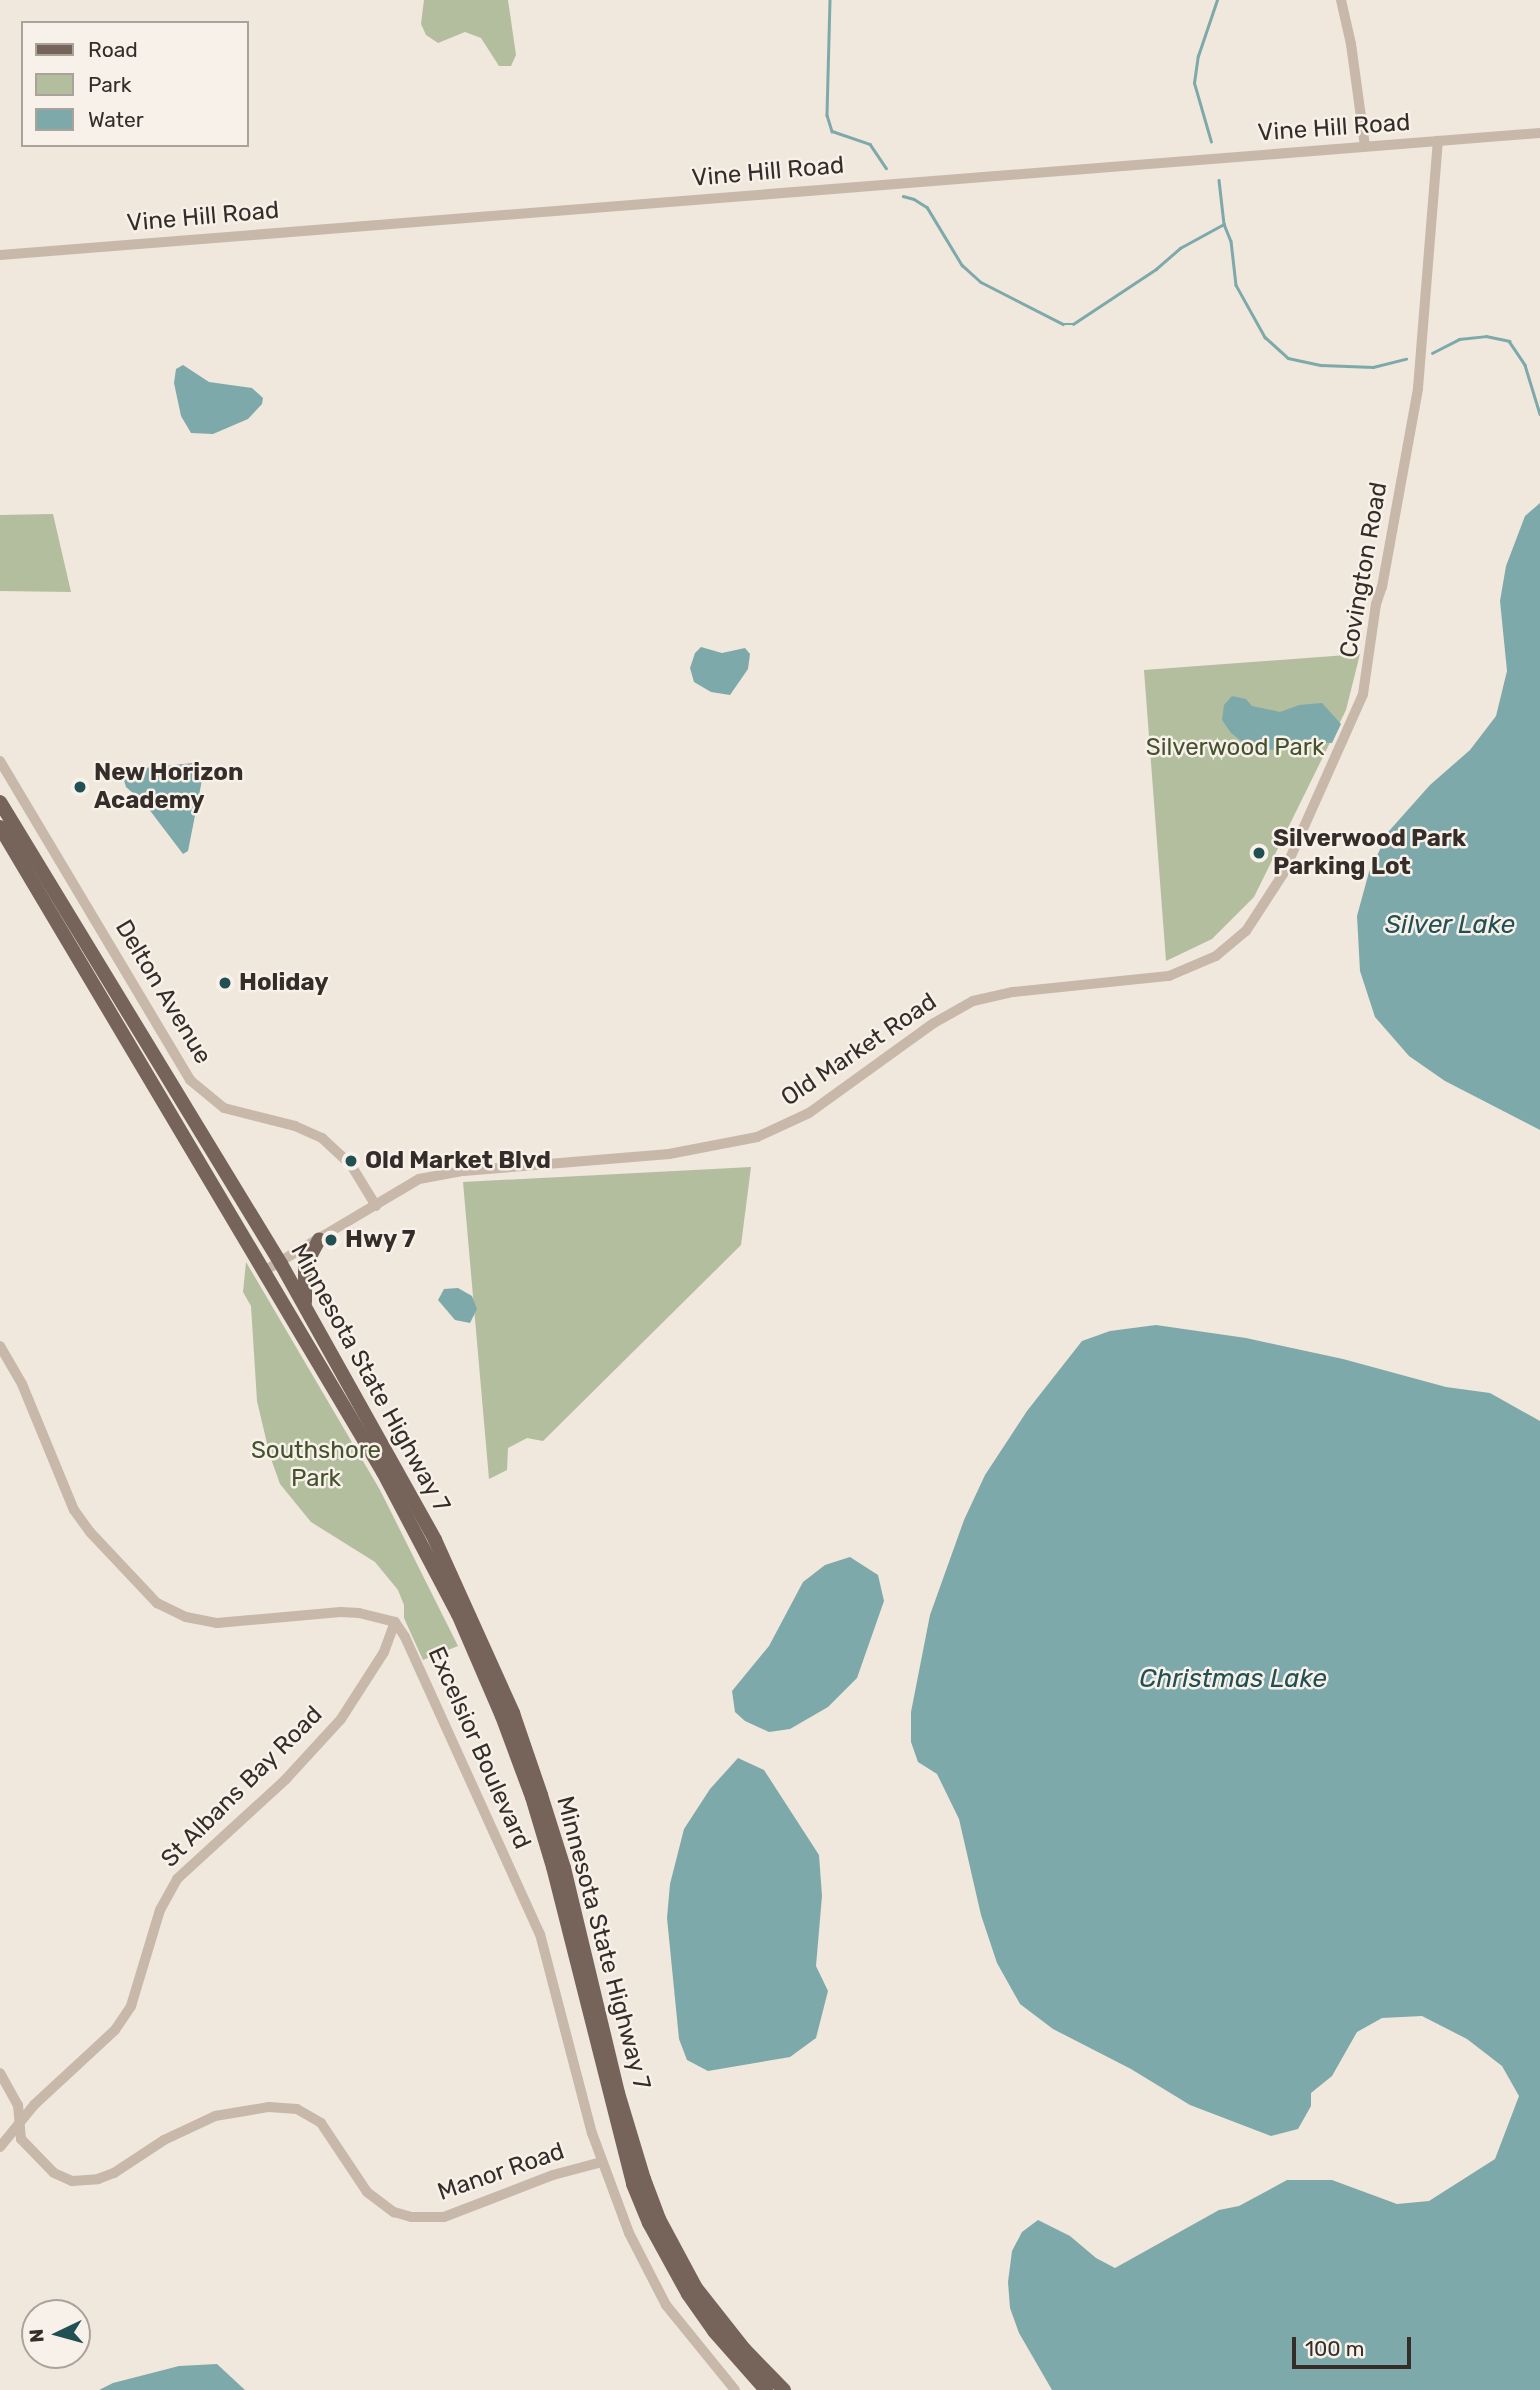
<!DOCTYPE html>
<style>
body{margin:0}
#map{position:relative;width:1540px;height:2390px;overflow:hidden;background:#f0e7dd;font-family:Rubik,sans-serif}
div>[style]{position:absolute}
.green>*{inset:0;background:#b3be9e}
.water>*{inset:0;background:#7ea9ab}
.stream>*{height:2.5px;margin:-1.25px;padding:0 1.25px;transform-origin:1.25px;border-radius:1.25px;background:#7ea9ab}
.tertiary>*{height:10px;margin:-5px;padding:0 5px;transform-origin:5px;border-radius:5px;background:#c7b8aa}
.primary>*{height:14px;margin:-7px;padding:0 7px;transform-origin:7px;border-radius:7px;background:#76645b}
.dots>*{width:19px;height:19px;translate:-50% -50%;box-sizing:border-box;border:4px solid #f8f1e9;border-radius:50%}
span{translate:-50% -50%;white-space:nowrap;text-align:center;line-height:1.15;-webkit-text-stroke:5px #f8f1e9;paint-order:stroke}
.street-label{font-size:24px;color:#352d29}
.park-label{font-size:24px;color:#44522e}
.poi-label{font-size:24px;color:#352d29;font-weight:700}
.left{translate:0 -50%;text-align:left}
.water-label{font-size:26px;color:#215054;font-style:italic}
.legend{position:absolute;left:21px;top:21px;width:228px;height:126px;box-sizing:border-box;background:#f8f1e9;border:2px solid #aaa39c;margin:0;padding:9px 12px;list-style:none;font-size:21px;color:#352d29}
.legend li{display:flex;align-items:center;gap:14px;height:35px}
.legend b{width:35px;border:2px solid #aaa39c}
.north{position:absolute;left:21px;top:2299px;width:70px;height:70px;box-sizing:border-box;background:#f8f1e9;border:2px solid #aaa39c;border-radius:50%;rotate:265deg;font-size:19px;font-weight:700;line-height:28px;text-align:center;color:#352d29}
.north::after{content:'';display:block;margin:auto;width:24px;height:32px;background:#215054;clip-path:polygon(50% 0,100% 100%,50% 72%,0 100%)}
.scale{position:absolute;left:1292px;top:2337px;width:119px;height:32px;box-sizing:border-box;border:4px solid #352d29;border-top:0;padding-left:9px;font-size:21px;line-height:24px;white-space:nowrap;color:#352d29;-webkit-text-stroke:5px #f8f1e9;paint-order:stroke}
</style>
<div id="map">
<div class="green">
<i style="clip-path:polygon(424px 0,508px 0,516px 55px,511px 66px,499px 66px,481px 38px,465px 32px,438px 43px,426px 35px,421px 24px)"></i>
<i style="clip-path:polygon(53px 514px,71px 592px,0 591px,0 515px)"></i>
<i style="clip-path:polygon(1360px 654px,1346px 710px,1254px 897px,1212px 939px,1166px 961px,1144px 670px)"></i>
<i style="clip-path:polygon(751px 1167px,741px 1245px,543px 1441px,527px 1438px,508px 1448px,507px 1470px,489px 1479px,463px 1182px)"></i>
<i style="clip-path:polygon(246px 1262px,380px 1490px,458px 1646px,423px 1660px,404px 1618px,404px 1605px,398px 1590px,375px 1562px,311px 1522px,280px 1484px,270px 1456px,257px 1401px,251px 1306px,243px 1292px)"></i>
</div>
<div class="water">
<i style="clip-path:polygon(183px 365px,209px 382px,252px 388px,263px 398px,262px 404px,248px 419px,213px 434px,191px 433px,181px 416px,174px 383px,176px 369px)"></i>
<i style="clip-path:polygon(1540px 503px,1540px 1130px,1445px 1081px,1409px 1056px,1375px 1017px,1360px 971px,1357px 916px,1369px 872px,1389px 831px,1430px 785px,1470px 750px,1496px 716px,1507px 671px,1500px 601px,1506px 566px,1525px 516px)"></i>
<i style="clip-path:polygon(701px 647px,722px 653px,745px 648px,750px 654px,748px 669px,730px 695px,711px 692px,694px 682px,690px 668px,695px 653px)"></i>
<i style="clip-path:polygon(1232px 696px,1246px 699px,1252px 706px,1280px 712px,1299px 705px,1322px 703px,1341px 724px,1332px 743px,1314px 742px,1278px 750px,1262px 749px,1245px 744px,1231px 733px,1222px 720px,1224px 705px)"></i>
<i style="clip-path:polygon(193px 763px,200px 766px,202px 780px,188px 851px,183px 854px,145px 804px,126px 787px,123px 777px,135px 769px)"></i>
<i style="clip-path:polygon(458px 1288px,472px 1296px,477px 1309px,470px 1323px,455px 1320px,438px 1300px,444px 1289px)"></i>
<i style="clip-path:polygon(1156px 1325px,1246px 1338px,1343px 1359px,1446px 1387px,1490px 1393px,1540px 1421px,1540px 2390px,1052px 2390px,1019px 2333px,1010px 2308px,1008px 2282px,1012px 2251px,1022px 2232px,1038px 2220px,1070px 2236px,1096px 2258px,1115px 2268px,1219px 2210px,1239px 2206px,1287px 2180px,1332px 2180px,1397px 2204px,1429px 2201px,1495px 2159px,1519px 2096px,1502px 2066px,1467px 2039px,1422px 2016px,1382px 2018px,1357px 2032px,1332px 2076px,1311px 2093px,1311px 2106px,1298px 2129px,1271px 2136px,1190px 2105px,1131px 2069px,1053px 2029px,1020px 2004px,997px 1963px,981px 1915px,959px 1819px,937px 1774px,918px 1762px,911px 1742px,911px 1712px,930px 1615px,964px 1520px,985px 1475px,1027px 1411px,1082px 1341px,1110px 1331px)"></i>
<i style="clip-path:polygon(850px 1557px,878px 1575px,884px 1601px,857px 1678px,828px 1707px,790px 1729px,769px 1732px,745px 1721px,735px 1712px,732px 1691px,769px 1646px,803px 1582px,825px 1565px)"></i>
<i style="clip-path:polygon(738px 1758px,764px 1770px,819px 1855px,822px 1896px,816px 1966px,828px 1991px,816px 2038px,790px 2057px,708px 2071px,687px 2060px,679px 2039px,667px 1918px,670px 1884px,684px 1829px,710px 1789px)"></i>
<i style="clip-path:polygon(217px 2364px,245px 2390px,99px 2390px,113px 2383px,179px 2366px)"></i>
</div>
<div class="stream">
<i style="left:830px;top:0;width:115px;rotate:91.5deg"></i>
<i style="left:827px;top:115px;width:17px;rotate:73deg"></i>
<i style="left:832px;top:131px;width:40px;rotate:18.9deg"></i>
<i style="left:870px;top:144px;width:29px;rotate:56deg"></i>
<i style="left:1211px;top:142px;width:61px;rotate:-106.1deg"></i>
<i style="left:1194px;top:83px;width:27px;rotate:-82deg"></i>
<i style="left:1198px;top:56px;width:59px;rotate:-71.3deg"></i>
<i style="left:1219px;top:180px;width:44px;rotate:83.5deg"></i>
<i style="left:1224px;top:224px;width:18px;rotate:68deg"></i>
<i style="left:1231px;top:241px;width:44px;rotate:83.5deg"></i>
<i style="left:1236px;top:285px;width:60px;rotate:60.9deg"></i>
<i style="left:1265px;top:337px;width:31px;rotate:42deg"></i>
<i style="left:1288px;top:358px;width:34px;rotate:12deg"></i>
<i style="left:1321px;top:365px;width:52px;rotate:2.2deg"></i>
<i style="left:1373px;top:367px;width:34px;rotate:-14deg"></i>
<i style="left:903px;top:196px;width:11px;rotate:15deg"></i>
<i style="left:914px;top:199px;width:15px;rotate:32deg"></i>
<i style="left:927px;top:207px;width:68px;rotate:58.9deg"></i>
<i style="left:962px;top:265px;width:25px;rotate:42deg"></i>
<i style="left:981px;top:282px;width:92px;rotate:27.1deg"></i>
<i style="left:1063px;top:324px;width:10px"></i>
<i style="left:1073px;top:324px;width:100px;rotate:-33.5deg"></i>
<i style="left:1156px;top:269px;width:32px;rotate:-41deg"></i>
<i style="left:1180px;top:248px;width:50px;rotate:-28.6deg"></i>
<i style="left:1432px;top:353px;width:30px;rotate:-27deg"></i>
<i style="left:1459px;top:339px;width:27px;rotate:-6deg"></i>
<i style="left:1486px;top:336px;width:24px;rotate:12deg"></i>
<i style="left:1509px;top:341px;width:29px;rotate:56deg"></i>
<i style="left:1525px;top:365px;width:51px;rotate:73deg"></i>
</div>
<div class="tertiary">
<i style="left:1341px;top:0;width:45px;rotate:77.2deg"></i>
<i style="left:1351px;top:44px;width:103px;rotate:82.2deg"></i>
<i style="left:0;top:255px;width:1545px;rotate:-4.53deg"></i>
<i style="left:0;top:761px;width:371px;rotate:59.2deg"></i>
<i style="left:190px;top:1080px;width:44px;rotate:39.5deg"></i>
<i style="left:224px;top:1108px;width:73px;rotate:14.2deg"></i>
<i style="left:295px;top:1126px;width:30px;rotate:24deg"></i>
<i style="left:322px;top:1138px;width:40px;rotate:43deg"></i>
<i style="left:351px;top:1165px;width:48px;rotate:58.6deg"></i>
<i style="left:264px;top:1271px;width:180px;rotate:-30.7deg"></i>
<i style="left:419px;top:1179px;width:45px;rotate:-10.3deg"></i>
<i style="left:463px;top:1171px;width:207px;rotate:-4.7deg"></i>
<i style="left:669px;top:1154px;width:90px;rotate:-10.9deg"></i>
<i style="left:757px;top:1137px;width:57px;rotate:-24.8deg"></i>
<i style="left:809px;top:1113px;width:154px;rotate:-35.8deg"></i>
<i style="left:934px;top:1023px;width:45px;rotate:-29.4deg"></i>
<i style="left:973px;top:1001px;width:41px;rotate:-12.7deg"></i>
<i style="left:1013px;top:992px;width:157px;rotate:-5.9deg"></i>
<i style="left:1169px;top:976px;width:51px;rotate:-23.1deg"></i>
<i style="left:1216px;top:956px;width:39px;rotate:-40deg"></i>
<i style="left:1246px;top:931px;width:68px;rotate:-57deg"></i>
<i style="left:1283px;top:874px;width:197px;rotate:-66deg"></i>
<i style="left:1363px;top:694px;width:91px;rotate:-81.8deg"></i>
<i style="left:1376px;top:604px;width:18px;rotate:-71deg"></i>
<i style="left:1382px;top:587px;width:202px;rotate:-79.7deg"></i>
<i style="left:1418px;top:388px;width:248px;rotate:-85.4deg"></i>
<i style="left:0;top:1346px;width:44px;rotate:59.9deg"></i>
<i style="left:22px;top:1384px;width:136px;rotate:67.6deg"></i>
<i style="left:74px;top:1510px;width:27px;rotate:54deg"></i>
<i style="left:90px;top:1532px;width:98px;rotate:46.7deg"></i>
<i style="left:157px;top:1603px;width:32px;rotate:26deg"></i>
<i style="left:186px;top:1617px;width:32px;rotate:11deg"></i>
<i style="left:217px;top:1623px;width:124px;rotate:-5.1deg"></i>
<i style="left:341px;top:1612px;width:18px;rotate:3deg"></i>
<i style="left:359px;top:1613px;width:37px;rotate:14deg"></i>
<i style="left:395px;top:1622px;width:18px;rotate:56deg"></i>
<i style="left:405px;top:1637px;width:326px;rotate:65.6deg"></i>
<i style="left:540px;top:1934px;width:206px;rotate:75.4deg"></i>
<i style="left:592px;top:2133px;width:107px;rotate:69.7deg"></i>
<i style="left:629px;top:2233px;width:81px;rotate:62.8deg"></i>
<i style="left:666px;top:2305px;width:109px;rotate:50.9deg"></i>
<i style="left:0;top:2073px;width:37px;rotate:61deg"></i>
<i style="left:18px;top:2105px;width:34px;rotate:85deg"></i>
<i style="left:21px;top:2139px;width:47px;rotate:45.9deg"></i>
<i style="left:54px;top:2173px;width:20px;rotate:24deg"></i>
<i style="left:72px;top:2181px;width:26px;rotate:-4deg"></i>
<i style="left:98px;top:2179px;width:17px;rotate:-21deg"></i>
<i style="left:114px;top:2173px;width:60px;rotate:-33.4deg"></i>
<i style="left:164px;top:2140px;width:56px;rotate:-25.2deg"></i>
<i style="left:215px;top:2116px;width:55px;rotate:-9.5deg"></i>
<i style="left:269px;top:2107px;width:28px;rotate:4deg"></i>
<i style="left:297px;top:2109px;width:28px;rotate:30deg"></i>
<i style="left:321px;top:2123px;width:83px;rotate:56.3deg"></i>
<i style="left:367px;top:2192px;width:34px;rotate:37deg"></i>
<i style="left:394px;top:2212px;width:18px;rotate:16deg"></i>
<i style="left:411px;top:2217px;width:33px"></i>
<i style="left:444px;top:2217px;width:117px;rotate:-21.1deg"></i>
<i style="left:553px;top:2175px;width:51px;rotate:-14.9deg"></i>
<i style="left:0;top:2147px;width:54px;rotate:-51deg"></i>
<i style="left:34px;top:2105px;width:110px;rotate:-42.8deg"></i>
<i style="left:115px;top:2030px;width:29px;rotate:-56deg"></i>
<i style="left:131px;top:2006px;width:100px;rotate:-73.2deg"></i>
<i style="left:160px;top:1910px;width:35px;rotate:-61deg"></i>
<i style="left:177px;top:1879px;width:148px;rotate:-42.5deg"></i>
<i style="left:286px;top:1779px;width:81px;rotate:-47.5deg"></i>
<i style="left:341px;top:1719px;width:80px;rotate:-57.3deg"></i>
<i style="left:384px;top:1652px;width:32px;rotate:-70deg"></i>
</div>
<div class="primary">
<i style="left:0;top:802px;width:541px;rotate:58.69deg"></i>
<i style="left:281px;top:1264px;width:316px;rotate:60.8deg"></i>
<i style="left:435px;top:1540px;width:190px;rotate:65.7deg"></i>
<i style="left:513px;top:1713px;width:87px;rotate:71.1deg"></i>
<i style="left:541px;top:1795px;width:77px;rotate:72.5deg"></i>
<i style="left:564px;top:1868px;width:231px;rotate:76.5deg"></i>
<i style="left:618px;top:2093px;width:90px;rotate:73.2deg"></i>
<i style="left:644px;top:2179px;width:43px;rotate:69.4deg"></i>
<i style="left:659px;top:2219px;width:78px;rotate:61.8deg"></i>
<i style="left:696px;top:2288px;width:79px;rotate:51.7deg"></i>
<i style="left:745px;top:2350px;width:56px;rotate:45.7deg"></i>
<i style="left:0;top:827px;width:750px;rotate:59.3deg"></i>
<i style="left:383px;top:1472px;width:161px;rotate:62.2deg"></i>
<i style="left:458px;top:1614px;width:111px;rotate:66.7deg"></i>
<i style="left:502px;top:1716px;width:86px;rotate:69.7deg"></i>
<i style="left:532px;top:1797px;width:73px;rotate:73.3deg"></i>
<i style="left:553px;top:1867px;width:327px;rotate:75.8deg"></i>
<i style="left:633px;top:2184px;width:42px;rotate:67.7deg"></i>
<i style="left:649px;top:2223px;width:81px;rotate:61.2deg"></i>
<i style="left:688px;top:2294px;width:45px;rotate:54.9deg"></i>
<i style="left:714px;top:2331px;width:79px;rotate:48.6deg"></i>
<i style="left:305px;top:1302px;width:36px;rotate:-90deg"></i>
<i style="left:305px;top:1266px;width:30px;rotate:-62deg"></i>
</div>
<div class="dots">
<i style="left:80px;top:787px;background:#215054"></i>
<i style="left:1259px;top:853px;background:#215054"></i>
<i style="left:225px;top:983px;background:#215054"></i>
<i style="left:351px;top:1161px;background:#215054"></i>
<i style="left:331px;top:1240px;background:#215054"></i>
</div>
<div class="street-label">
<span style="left:1334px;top:128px;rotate:-4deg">Vine Hill Road</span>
<span style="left:768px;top:172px;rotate:-5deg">Vine Hill Road</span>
<span style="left:203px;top:217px;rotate:-5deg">Vine Hill Road</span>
<span style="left:1364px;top:570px;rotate:-80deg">Covington Road</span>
<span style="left:163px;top:992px;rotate:59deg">Delton Avenue</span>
<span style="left:859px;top:1050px;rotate:-34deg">Old Market Road</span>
<span style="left:370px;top:1378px;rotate:61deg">Minnesota State Highway 7</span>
<span style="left:479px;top:1748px;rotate:66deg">Excelsior Boulevard</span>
<span style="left:242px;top:1787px;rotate:-45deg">St Albans Bay Road</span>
<span style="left:603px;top:1943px;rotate:75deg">Minnesota State Highway 7</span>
<span style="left:501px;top:2172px;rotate:-19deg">Manor Road</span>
</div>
<div class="park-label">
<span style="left:1235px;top:748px">Silverwood Park</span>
<span style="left:316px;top:1465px">Southshore<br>Park</span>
</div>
<div class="poi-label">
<span class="left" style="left:94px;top:787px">New Horizon<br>Academy</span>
<span class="left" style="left:1273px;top:853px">Silverwood Park<br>Parking Lot</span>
<span class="left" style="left:239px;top:983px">Holiday</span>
<span class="left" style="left:365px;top:1161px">Old Market Blvd</span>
<span class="left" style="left:345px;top:1240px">Hwy 7</span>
</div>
<div class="water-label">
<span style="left:1450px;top:925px">Silver Lake</span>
<span style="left:1233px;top:1679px">Christmas Lake</span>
</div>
<ul class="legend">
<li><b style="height:9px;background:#76645b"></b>Road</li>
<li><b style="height:19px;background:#b3be9e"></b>Park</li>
<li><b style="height:19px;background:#7ea9ab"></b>Water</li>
</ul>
<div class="north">N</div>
<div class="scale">100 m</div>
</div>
